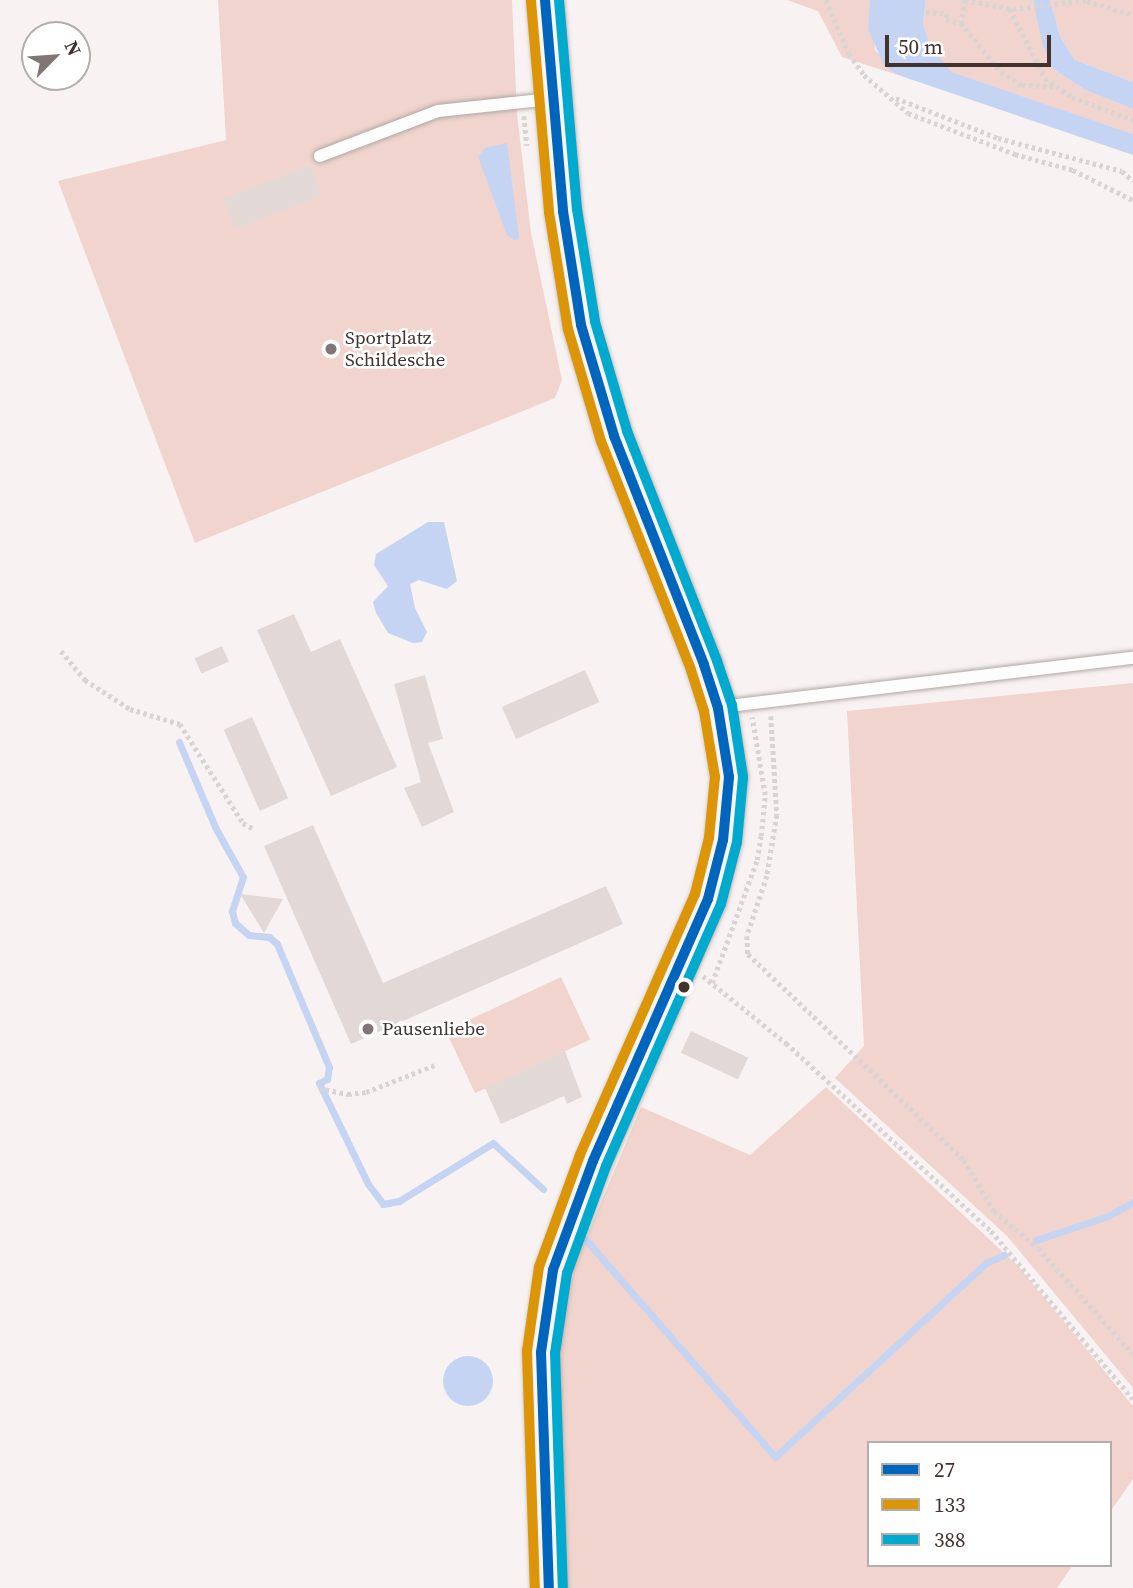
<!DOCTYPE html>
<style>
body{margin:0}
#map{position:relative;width:1133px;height:1588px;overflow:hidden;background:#f8f3f2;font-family:"Source Serif 4",serif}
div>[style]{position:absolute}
.green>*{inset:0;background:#f0d4cd;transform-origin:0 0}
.water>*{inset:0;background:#c6d4f3}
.round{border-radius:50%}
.stream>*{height:7px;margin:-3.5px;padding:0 3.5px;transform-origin:3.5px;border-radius:3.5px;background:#c6d4f3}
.building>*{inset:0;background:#e2d9d6;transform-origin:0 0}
.path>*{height:4.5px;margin-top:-2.25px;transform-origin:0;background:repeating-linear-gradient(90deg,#d7d4d3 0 3.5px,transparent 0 7px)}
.roads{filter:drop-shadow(0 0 2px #afa6a4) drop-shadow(0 0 2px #afa6a4)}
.service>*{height:12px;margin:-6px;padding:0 6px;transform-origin:6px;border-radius:6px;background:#fefdfd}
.secondary>*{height:35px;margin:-17.5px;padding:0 17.5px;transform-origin:17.5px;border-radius:17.5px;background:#f9f5f4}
.bus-1>*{height:10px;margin:-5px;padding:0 5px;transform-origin:5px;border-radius:5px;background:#0065bd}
.bus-2>*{height:10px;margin:-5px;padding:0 5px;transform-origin:5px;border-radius:5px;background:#dc9507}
.bus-3>*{height:10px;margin:-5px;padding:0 5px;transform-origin:5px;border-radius:5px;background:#00a9ce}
.dots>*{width:19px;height:19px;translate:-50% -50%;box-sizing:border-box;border:4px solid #fff;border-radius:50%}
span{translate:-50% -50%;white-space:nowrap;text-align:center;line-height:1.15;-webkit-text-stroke:5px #fff;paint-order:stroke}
.poi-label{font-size:19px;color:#41322e}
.left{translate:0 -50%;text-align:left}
.legend{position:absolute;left:867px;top:1441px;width:245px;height:126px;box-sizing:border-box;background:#fff;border:2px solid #b3adab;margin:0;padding:9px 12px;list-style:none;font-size:21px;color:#41322e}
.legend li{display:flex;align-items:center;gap:14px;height:35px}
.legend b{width:35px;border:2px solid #b3adab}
.north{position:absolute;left:21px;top:21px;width:70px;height:70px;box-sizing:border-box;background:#fff;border:2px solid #b3adab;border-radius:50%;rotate:65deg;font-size:19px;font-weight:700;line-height:28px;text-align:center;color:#41322e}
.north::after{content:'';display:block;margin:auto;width:24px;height:32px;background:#817673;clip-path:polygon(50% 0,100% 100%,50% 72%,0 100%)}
.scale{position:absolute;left:885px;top:35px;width:166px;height:32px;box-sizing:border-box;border:4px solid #41322e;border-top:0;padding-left:9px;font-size:21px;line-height:24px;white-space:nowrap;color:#41322e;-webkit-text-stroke:5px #fff;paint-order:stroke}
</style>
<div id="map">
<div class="green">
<i style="clip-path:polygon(218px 0,512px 0,517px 114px,531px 233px,562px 380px,555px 398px,195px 543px,58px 181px,226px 140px)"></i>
<i style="clip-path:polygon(787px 0,870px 0,875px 50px,898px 75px,842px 57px,818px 11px)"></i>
<i style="clip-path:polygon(926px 0,1033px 0,1053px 69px,1085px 90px,1133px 109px,1133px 134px,951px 73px,929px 42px,923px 23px)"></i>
<i style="clip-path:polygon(1050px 0,1133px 0,1133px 82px,1075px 60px,1060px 36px)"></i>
<i style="clip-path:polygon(1133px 683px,1133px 1388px,1007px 1236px,835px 1078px,864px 1046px,847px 711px)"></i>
<i style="left:561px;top:977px;width:69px;height:127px;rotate:65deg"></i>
<i style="clip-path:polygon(826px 1087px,1019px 1267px,1133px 1406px,1133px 1479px,1110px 1512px,1110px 1443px,869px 1443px,869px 1565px,1073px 1565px,1057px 1588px,566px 1588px,555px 1342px,564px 1291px,641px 1107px,750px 1155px)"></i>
</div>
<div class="water">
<i style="clip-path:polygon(870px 0,926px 0,923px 23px,929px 42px,951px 72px,1133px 134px,1133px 155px,898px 75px,884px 65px,868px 30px)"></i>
<i style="clip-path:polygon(1033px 0,1050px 0,1060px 36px,1075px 60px,1133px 82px,1133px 109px,1085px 90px,1053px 69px,1042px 43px)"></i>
<i style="clip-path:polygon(507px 143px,519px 238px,515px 241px,507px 235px,478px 157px,485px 148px)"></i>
<i style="clip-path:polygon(428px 522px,444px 522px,457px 581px,447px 589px,419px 580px,410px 584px,415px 608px,427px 632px,422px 642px,413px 643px,388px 633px,376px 613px,373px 602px,388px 586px,374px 565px,376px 554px)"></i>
<i class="round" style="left:443px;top:1356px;width:50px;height:50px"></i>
</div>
<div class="stream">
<i style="left:179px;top:742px;width:92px;rotate:67deg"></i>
<i style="left:215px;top:827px;width:57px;rotate:60.8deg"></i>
<i style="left:243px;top:877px;width:36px;rotate:108deg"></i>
<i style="left:232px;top:911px;width:12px;rotate:76deg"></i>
<i style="left:235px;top:923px;width:18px;rotate:41deg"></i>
<i style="left:249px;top:935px;width:20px;rotate:6deg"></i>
<i style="left:269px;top:937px;width:11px;rotate:41deg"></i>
<i style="left:277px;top:944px;width:134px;rotate:67.1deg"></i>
<i style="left:329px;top:1067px;width:12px;rotate:99deg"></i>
<i style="left:327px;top:1079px;width:9px;rotate:153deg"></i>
<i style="left:319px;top:1083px;width:112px;rotate:64.1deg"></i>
<i style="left:368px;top:1184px;width:25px;rotate:53deg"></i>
<i style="left:383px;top:1204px;width:16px;rotate:-11deg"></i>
<i style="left:399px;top:1201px;width:110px;rotate:-31.7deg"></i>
<i style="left:493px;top:1143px;width:68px;rotate:42.6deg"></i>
<i style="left:586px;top:1240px;width:288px;rotate:48.9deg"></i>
<i style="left:775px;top:1457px;width:287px;rotate:-42.6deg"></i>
<i style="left:986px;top:1263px;width:20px;rotate:-24deg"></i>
<i style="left:1036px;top:1240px;width:76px;rotate:-18.4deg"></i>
<i style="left:1108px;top:1216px;width:29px;rotate:-29deg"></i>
</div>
<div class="building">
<i style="left:310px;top:165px;width:33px;height:93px;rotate:69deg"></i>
<i style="clip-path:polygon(294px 614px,311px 652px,340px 639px,397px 767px,331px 796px,257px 630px)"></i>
<i style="left:222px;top:646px;width:17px;height:30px;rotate:66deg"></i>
<i style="left:585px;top:670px;width:35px;height:91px;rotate:66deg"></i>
<i style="clip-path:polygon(425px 675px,443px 739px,428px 743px,454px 812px,422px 827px,404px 788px,421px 782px,394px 684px)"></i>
<i style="left:252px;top:717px;width:89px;height:31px;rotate:66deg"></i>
<i style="clip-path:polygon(313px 825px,383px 983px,606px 886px,623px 924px,351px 1044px,264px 846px)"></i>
<i style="clip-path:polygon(240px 894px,283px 899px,264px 933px)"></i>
<i style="left:691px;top:1031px;width:63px;height:24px;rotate:25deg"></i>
<i style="clip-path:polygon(565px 1051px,582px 1097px,567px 1104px,564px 1096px,501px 1124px,485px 1088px)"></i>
</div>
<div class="path">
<i style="left:826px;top:0;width:59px;rotate:66.9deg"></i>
<i style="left:849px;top:54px;width:26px;rotate:54deg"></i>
<i style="left:864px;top:75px;width:58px;rotate:40.8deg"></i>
<i style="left:908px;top:113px;width:115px;rotate:21deg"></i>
<i style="left:1015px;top:154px;width:60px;rotate:15.4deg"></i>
<i style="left:1073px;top:170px;width:67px;rotate:26.6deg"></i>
<i style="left:965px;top:0;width:23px;rotate:100deg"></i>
<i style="left:961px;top:23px;width:63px;rotate:50.8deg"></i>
<i style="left:1001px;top:72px;width:25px;rotate:32deg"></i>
<i style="left:1022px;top:85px;width:35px;rotate:3deg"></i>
<i style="left:965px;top:0;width:49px;rotate:10.6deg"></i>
<i style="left:1013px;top:9px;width:75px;rotate:-6.9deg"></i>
<i style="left:1087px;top:1px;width:48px;rotate:16.9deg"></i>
<i style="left:1010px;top:9px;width:77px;rotate:63.1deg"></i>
<i style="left:1045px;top:78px;width:33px;rotate:35deg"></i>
<i style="left:1072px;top:97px;width:65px;rotate:20.7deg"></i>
<i style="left:926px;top:12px;width:21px;rotate:5deg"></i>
<i style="left:947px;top:14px;width:6px;rotate:99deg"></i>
<i style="left:946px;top:20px;width:15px;rotate:11deg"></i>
<i style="left:896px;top:98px;width:110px;rotate:21.4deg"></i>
<i style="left:998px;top:138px;width:128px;rotate:14.9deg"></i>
<i style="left:1122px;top:171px;width:15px;rotate:42deg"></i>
<i style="left:524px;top:116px;width:30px;rotate:84deg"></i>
<i style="left:61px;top:651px;width:38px;rotate:50deg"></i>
<i style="left:85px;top:680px;width:54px;rotate:32.8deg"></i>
<i style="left:130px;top:709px;width:52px;rotate:16.7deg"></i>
<i style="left:180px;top:724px;width:117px;rotate:57.5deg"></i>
<i style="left:243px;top:823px;width:13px;rotate:29deg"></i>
<i style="left:771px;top:716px;width:99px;rotate:86.5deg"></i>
<i style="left:777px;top:815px;width:62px;rotate:99.3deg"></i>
<i style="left:767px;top:876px;width:63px;rotate:108.4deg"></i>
<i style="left:747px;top:936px;width:18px;rotate:87deg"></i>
<i style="left:748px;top:954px;width:298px;rotate:43.6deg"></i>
<i style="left:964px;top:1160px;width:59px;rotate:59.5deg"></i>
<i style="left:994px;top:1211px;width:57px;rotate:40.1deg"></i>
<i style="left:1038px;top:1248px;width:142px;rotate:48.1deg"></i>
<i style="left:703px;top:976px;width:107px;rotate:38.9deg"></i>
<i style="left:786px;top:1043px;width:278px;rotate:42.5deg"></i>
<i style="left:991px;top:1231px;width:220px;rotate:49.8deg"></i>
<i style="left:712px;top:983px;width:131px;rotate:-69.9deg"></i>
<i style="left:757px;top:860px;width:24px;rotate:-81deg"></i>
<i style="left:761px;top:836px;width:41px;rotate:-84.4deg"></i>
<i style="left:765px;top:795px;width:79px;rotate:-99.5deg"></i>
<i style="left:319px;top:1088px;width:30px;rotate:12deg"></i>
<i style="left:348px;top:1094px;width:18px;rotate:-6deg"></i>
<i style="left:366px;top:1092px;width:74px;rotate:-21.4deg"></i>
</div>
<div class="roads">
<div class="service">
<i style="left:320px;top:156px;width:126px;rotate:-20.9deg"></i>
<i style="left:438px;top:111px;width:113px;rotate:-6.1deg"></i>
<i style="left:720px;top:707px;width:416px;rotate:-6.8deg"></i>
</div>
<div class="secondary">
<i style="left:545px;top:0;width:212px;rotate:85.1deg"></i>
<i style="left:563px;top:211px;width:115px;rotate:81deg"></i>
<i style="left:581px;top:325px;width:116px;rotate:73.4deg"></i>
<i style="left:614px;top:436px;width:246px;rotate:68.5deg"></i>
<i style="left:704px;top:665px;width:45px;rotate:72deg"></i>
<i style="left:718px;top:708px;width:70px;rotate:80.9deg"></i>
<i style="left:729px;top:777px;width:63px;rotate:95.4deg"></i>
<i style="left:723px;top:840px;width:61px;rotate:104.3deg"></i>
<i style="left:708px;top:899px;width:286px;rotate:113.7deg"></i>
<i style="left:593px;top:1161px;width:116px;rotate:110.2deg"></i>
<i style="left:553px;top:1270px;width:83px;rotate:98.3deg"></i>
<i style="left:541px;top:1352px;width:236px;rotate:88.1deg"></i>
</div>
</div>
<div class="bus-1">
<i style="left:545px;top:0;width:212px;rotate:85.1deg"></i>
<i style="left:563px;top:211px;width:115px;rotate:81deg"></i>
<i style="left:581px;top:325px;width:116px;rotate:73.4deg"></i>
<i style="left:614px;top:436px;width:246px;rotate:68.5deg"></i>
<i style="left:704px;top:665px;width:45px;rotate:72deg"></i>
<i style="left:718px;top:708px;width:70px;rotate:80.9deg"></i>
<i style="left:729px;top:777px;width:63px;rotate:95.4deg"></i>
<i style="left:723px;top:840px;width:61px;rotate:104.3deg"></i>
<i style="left:708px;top:899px;width:286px;rotate:113.7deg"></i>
<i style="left:593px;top:1161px;width:116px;rotate:110.2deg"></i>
<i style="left:553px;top:1270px;width:83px;rotate:98.3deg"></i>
<i style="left:541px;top:1352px;width:236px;rotate:88.1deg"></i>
</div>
<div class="bus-2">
<i style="left:531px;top:1px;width:212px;rotate:85.1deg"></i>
<i style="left:549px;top:212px;width:119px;rotate:80.8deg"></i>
<i style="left:568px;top:329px;width:117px;rotate:73.6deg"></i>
<i style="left:601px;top:441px;width:246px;rotate:68.5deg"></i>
<i style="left:691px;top:670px;width:43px;rotate:72.4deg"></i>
<i style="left:704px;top:711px;width:67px;rotate:80.5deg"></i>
<i style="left:715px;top:777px;width:61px;rotate:95.6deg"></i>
<i style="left:709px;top:838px;width:58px;rotate:104deg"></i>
<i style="left:695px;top:894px;width:285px;rotate:113.8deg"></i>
<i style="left:580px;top:1155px;width:119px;rotate:110.1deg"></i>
<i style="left:539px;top:1267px;width:85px;rotate:98.1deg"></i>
<i style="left:527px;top:1351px;width:237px;rotate:88.1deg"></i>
</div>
<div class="bus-3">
<i style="left:559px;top:0;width:210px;rotate:85.1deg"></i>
<i style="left:577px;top:209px;width:114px;rotate:80.9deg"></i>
<i style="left:595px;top:322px;width:114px;rotate:73.6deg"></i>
<i style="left:627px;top:431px;width:247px;rotate:68.6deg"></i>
<i style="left:717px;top:661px;width:46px;rotate:71.2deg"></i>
<i style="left:732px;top:705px;width:73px;rotate:81.3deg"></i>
<i style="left:743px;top:777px;width:65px;rotate:95.3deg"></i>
<i style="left:737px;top:842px;width:64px;rotate:104.5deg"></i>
<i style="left:721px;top:904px;width:286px;rotate:113.7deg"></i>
<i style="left:606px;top:1166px;width:114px;rotate:110deg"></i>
<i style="left:567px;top:1273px;width:81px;rotate:98.5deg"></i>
<i style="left:555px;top:1353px;width:235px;rotate:88.1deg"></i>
</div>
<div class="dots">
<i style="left:331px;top:349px;background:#817673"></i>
<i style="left:684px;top:987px;background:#41322e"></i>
<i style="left:368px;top:1029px;background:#817673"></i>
</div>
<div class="poi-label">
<span class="left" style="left:345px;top:349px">Sportplatz<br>Schildesche</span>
<span class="left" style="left:382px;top:1029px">Pausenliebe</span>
</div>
<ul class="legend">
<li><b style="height:9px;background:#0065bd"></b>27</li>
<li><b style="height:9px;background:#dc9507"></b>133</li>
<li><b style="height:9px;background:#00a9ce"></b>388</li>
</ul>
<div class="north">N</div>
<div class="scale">50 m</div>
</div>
